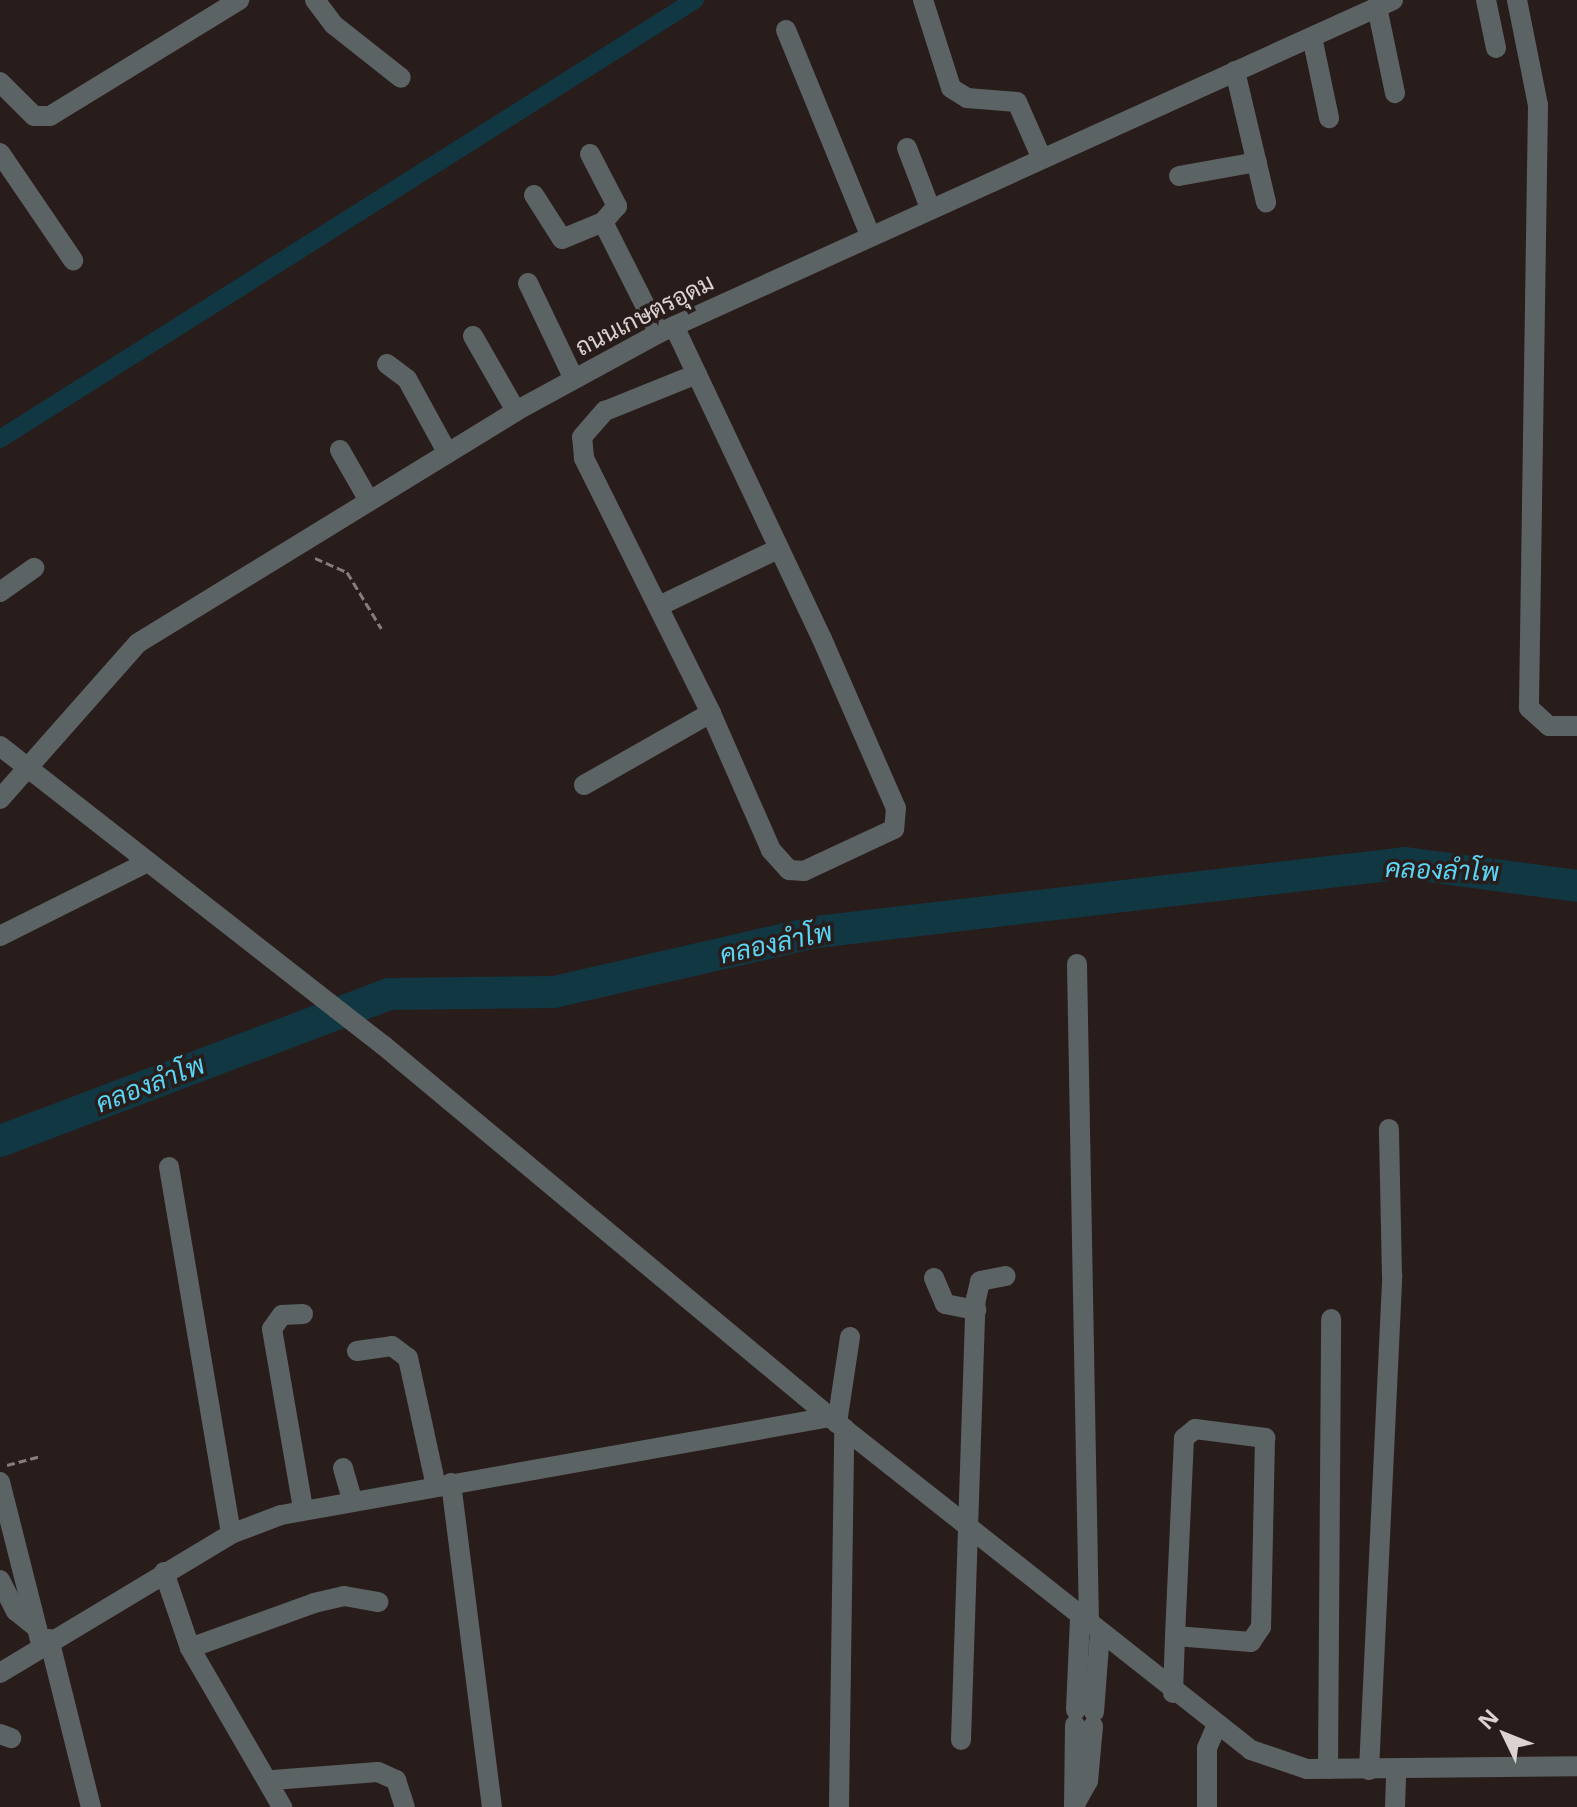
<!DOCTYPE html>
<meta charset="utf-8">
<style>
body{margin:0}
#map{position:relative;width:1577px;height:1807px;overflow:hidden;background:#291d1b;font-family:"Open Sans",Sarabun,sans-serif}
div>[style]{position:absolute}
.canal>*{height:18px;margin:-9px;padding:0 9px;transform-origin:9px;border-radius:9px;background:#103742}
.river>*{height:32px;margin:-16px;padding:0 16px;transform-origin:16px;border-radius:16px;background:#103742}
.path>*{height:3px;margin-top:-1.5px;transform-origin:0;background:repeating-linear-gradient(90deg,#867c7a 0 8px,transparent 0 12px)}
.minor>*{height:20px;margin:-10px;padding:0 10px;transform-origin:10px;border-radius:10px;background:#5c6365}
span{translate:-50% -50%;white-space:nowrap;text-align:center;line-height:1.15;-webkit-text-stroke:7px #291d1b;paint-order:stroke}
.street-label{font-size:24px;color:#dcd3d1}
.water-label{font-size:26px;color:#59d5f6;font-style:italic}
.north{position:absolute;left:1465px;top:1695px;width:80px;height:80px;-webkit-text-stroke:6px #291d1b;paint-order:stroke;rotate:313deg;font-size:22px;font-weight:700;line-height:32px;text-align:center;color:#dcd3d1}
.north::after{content:'';display:block;margin:auto;width:28px;height:36px;background:#dcd3d1;clip-path:polygon(50% 0,100% 100%,50% 72%,0 100%)}
</style>
<div id="map">
<div class="canal">
<i style="left:0;top:439px;width:822px;rotate:-32.28deg"></i>
</div>
<div class="river">
<i style="left:0;top:1141px;width:416px;rotate:-20.7deg"></i>
<i style="left:389px;top:994px;width:165px;rotate:-0.7deg"></i>
<i style="left:554px;top:992px;width:270px;rotate:-12.9deg"></i>
<i style="left:817px;top:932px;width:592px;rotate:-6.69deg"></i>
<i style="left:1405px;top:863px;width:174px;rotate:7.6deg"></i>
</div>
<div class="path">
<i style="left:315px;top:558px;width:35px;rotate:24deg"></i>
<i style="left:347px;top:572px;width:66px;rotate:58.7deg"></i>
<i style="left:7px;top:1465px;width:34px;rotate:-15deg"></i>
</div>
<div class="minor">
<i style="left:315px;top:0;width:31px;rotate:53deg"></i>
<i style="left:334px;top:25px;width:85px;rotate:38.3deg"></i>
<i style="left:923px;top:0;width:92px;rotate:72.3deg"></i>
<i style="left:951px;top:88px;width:19px;rotate:32deg"></i>
<i style="left:967px;top:98px;width:50px;rotate:4.6deg"></i>
<i style="left:1017px;top:102px;width:62px;rotate:66.3deg"></i>
<i style="left:1486px;top:0;width:49px;rotate:78.2deg"></i>
<i style="left:1517px;top:0;width:107px;rotate:78.7deg"></i>
<i style="left:1538px;top:105px;width:603px;rotate:90.86deg"></i>
<i style="left:1529px;top:708px;width:27px;rotate:42deg"></i>
<i style="left:1549px;top:726px;width:28px"></i>
<i style="left:1377px;top:7px;width:88px;rotate:78.2deg"></i>
<i style="left:786px;top:30px;width:222px;rotate:67.7deg"></i>
<i style="left:1312px;top:37px;width:83px;rotate:78.1deg"></i>
<i style="left:1235px;top:71px;width:135px;rotate:76.7deg"></i>
<i style="left:0;top:82px;width:48px;rotate:45deg"></i>
<i style="left:34px;top:116px;width:16px"></i>
<i style="left:50px;top:116px;width:222px;rotate:-31.5deg"></i>
<i style="left:907px;top:148px;width:64px;rotate:69deg"></i>
<i style="left:0;top:153px;width:130px;rotate:55.7deg"></i>
<i style="left:590px;top:154px;width:59px;rotate:62.6deg"></i>
<i style="left:617px;top:206px;width:21px;rotate:131deg"></i>
<i style="left:1179px;top:176px;width:79px;rotate:-10.2deg"></i>
<i style="left:534px;top:195px;width:52px;rotate:57.5deg"></i>
<i style="left:562px;top:239px;width:44px;rotate:-22.5deg"></i>
<i style="left:603px;top:222px;width:124px;rotate:63.2deg"></i>
<i style="left:528px;top:283px;width:106px;rotate:64.4deg"></i>
<i style="left:674px;top:326px;width:346px;rotate:64.7deg"></i>
<i style="left:822px;top:639px;width:184px;rotate:66.4deg"></i>
<i style="left:896px;top:808px;width:21px;rotate:95deg"></i>
<i style="left:894px;top:829px;width:99px;rotate:155deg"></i>
<i style="left:804px;top:871px;width:15px;rotate:-176deg"></i>
<i style="left:789px;top:870px;width:27px;rotate:-132deg"></i>
<i style="left:771px;top:850px;width:150px;rotate:-113.7deg"></i>
<i style="left:473px;top:336px;width:86px;rotate:60.2deg"></i>
<i style="left:387px;top:364px;width:25px;rotate:37deg"></i>
<i style="left:407px;top:379px;width:83px;rotate:61.3deg"></i>
<i style="left:340px;top:450px;width:56px;rotate:60.3deg"></i>
<i style="left:0;top:592px;width:42px;rotate:-35.2deg"></i>
<i style="left:659px;top:606px;width:132px;rotate:-25.6deg"></i>
<i style="left:0;top:746px;width:486px;rotate:38deg"></i>
<i style="left:383px;top:1045px;width:591px;rotate:39.78deg"></i>
<i style="left:837px;top:1423px;width:528px;rotate:38.3deg"></i>
<i style="left:1251px;top:1750px;width:59px;rotate:18.7deg"></i>
<i style="left:1307px;top:1769px;width:270px;rotate:-0.6deg"></i>
<i style="left:584px;top:785px;width:146px;rotate:-29.6deg"></i>
<i style="left:711px;top:713px;width:285px;rotate:-116.5deg"></i>
<i style="left:584px;top:458px;width:21px;rotate:-95deg"></i>
<i style="left:582px;top:437px;width:35px;rotate:-49deg"></i>
<i style="left:605px;top:411px;width:99px;rotate:-21.9deg"></i>
<i style="left:0;top:799px;width:208px;rotate:-48.5deg"></i>
<i style="left:138px;top:643px;width:444px;rotate:-31.5deg"></i>
<i style="left:516px;top:411px;width:163px;rotate:-28.6deg"></i>
<i style="left:659px;top:333px;width:806px;rotate:-24.4deg"></i>
<i style="left:0;top:936px;width:165px;rotate:-26.6deg"></i>
<i style="left:1077px;top:964px;width:660px;rotate:88.96deg"></i>
<i style="left:169px;top:1167px;width:372px;rotate:80.4deg"></i>
<i style="left:934px;top:1278px;width:28px;rotate:67deg"></i>
<i style="left:945px;top:1304px;width:32px;rotate:11deg"></i>
<i style="left:303px;top:1314px;width:21px;rotate:177deg"></i>
<i style="left:282px;top:1315px;width:17px;rotate:126deg"></i>
<i style="left:272px;top:1329px;width:183px;rotate:80.2deg"></i>
<i style="left:357px;top:1351px;width:35px;rotate:-8deg"></i>
<i style="left:392px;top:1346px;width:20px;rotate:37deg"></i>
<i style="left:408px;top:1358px;width:131px;rotate:77.7deg"></i>
<i style="left:837px;top:1423px;width:87px;rotate:-81.4deg"></i>
<i style="left:343px;top:1468px;width:32px;rotate:74deg"></i>
<i style="left:0;top:1482px;width:167px;rotate:75.8deg"></i>
<i style="left:451px;top:1483px;width:327px;rotate:82.8deg"></i>
<i style="left:164px;top:1572px;width:80px;rotate:71.1deg"></i>
<i style="left:190px;top:1648px;width:184px;rotate:59.9deg"></i>
<i style="left:0;top:1580px;width:35px;rotate:63deg"></i>
<i style="left:16px;top:1611px;width:27px;rotate:39deg"></i>
<i style="left:49px;top:1639px;width:173px;rotate:76deg"></i>
<i style="left:190px;top:1648px;width:132px;rotate:-19.9deg"></i>
<i style="left:314px;top:1603px;width:31px;rotate:-13deg"></i>
<i style="left:344px;top:1596px;width:35px;rotate:10deg"></i>
<i style="left:0;top:1673px;width:270px;rotate:-31deg"></i>
<i style="left:231px;top:1534px;width:53px;rotate:-20.8deg"></i>
<i style="left:281px;top:1515px;width:558px;rotate:-10.12deg"></i>
<i style="left:1173px;top:1693px;width:57px;rotate:-88deg"></i>
<i style="left:1175px;top:1636px;width:198px;rotate:-87.4deg"></i>
<i style="left:1184px;top:1438px;width:14px;rotate:-39deg"></i>
<i style="left:1195px;top:1429px;width:71px;rotate:7.3deg"></i>
<i style="left:1265px;top:1438px;width:189px;rotate:91.2deg"></i>
<i style="left:1261px;top:1627px;width:18px;rotate:124deg"></i>
<i style="left:1251px;top:1642px;width:76px;rotate:-175.5deg"></i>
<i style="left:1076px;top:1710px;width:93px;rotate:-87.5deg"></i>
<i style="left:1094px;top:1712px;width:80px;rotate:-85.7deg"></i>
<i style="left:0;top:1734px;width:12px;rotate:20deg"></i>
<i style="left:961px;top:1740px;width:441px;rotate:-88.1deg"></i>
<i style="left:976px;top:1299px;width:18px;rotate:-77deg"></i>
<i style="left:980px;top:1281px;width:26px;rotate:-11deg"></i>
<i style="left:1328px;top:1769px;width:450px;rotate:-89.6deg"></i>
<i style="left:1369px;top:1770px;width:495px;rotate:-87.3deg"></i>
<i style="left:1392px;top:1276px;width:147px;rotate:-91.2deg"></i>
<i style="left:273px;top:1780px;width:105px;rotate:-4.4deg"></i>
<i style="left:378px;top:1772px;width:20px;rotate:24deg"></i>
<i style="left:396px;top:1780px;width:28px;rotate:72deg"></i>
<i style="left:1074px;top:1806px;width:29px;rotate:-61deg"></i>
<i style="left:1088px;top:1781px;width:55px;rotate:-84.8deg"></i>
<i style="left:839px;top:1807px;width:379px;rotate:-89.2deg"></i>
<i style="left:1074px;top:1807px;width:82px;rotate:-89.3deg"></i>
<i style="left:1207px;top:1807px;width:59px;rotate:-90deg"></i>
<i style="left:1207px;top:1748px;width:23px;rotate:-67deg"></i>
<i style="left:1395px;top:1807px;width:36px;rotate:-88deg"></i>
</div>
<div class="street-label">
<span style="left:644px;top:314px;rotate:-27deg">ถนนเกษตรอุดม</span>
</div>
<div class="water-label">
<span style="left:1442px;top:870px;rotate:2deg">คลองลำโพ</span>
<span style="left:776px;top:943px;rotate:-12deg">คลองลำโพ</span>
<span style="left:150px;top:1084px;rotate:-21deg">คลองลำโพ</span>
</div>
<div class="north">N</div>
</div>
